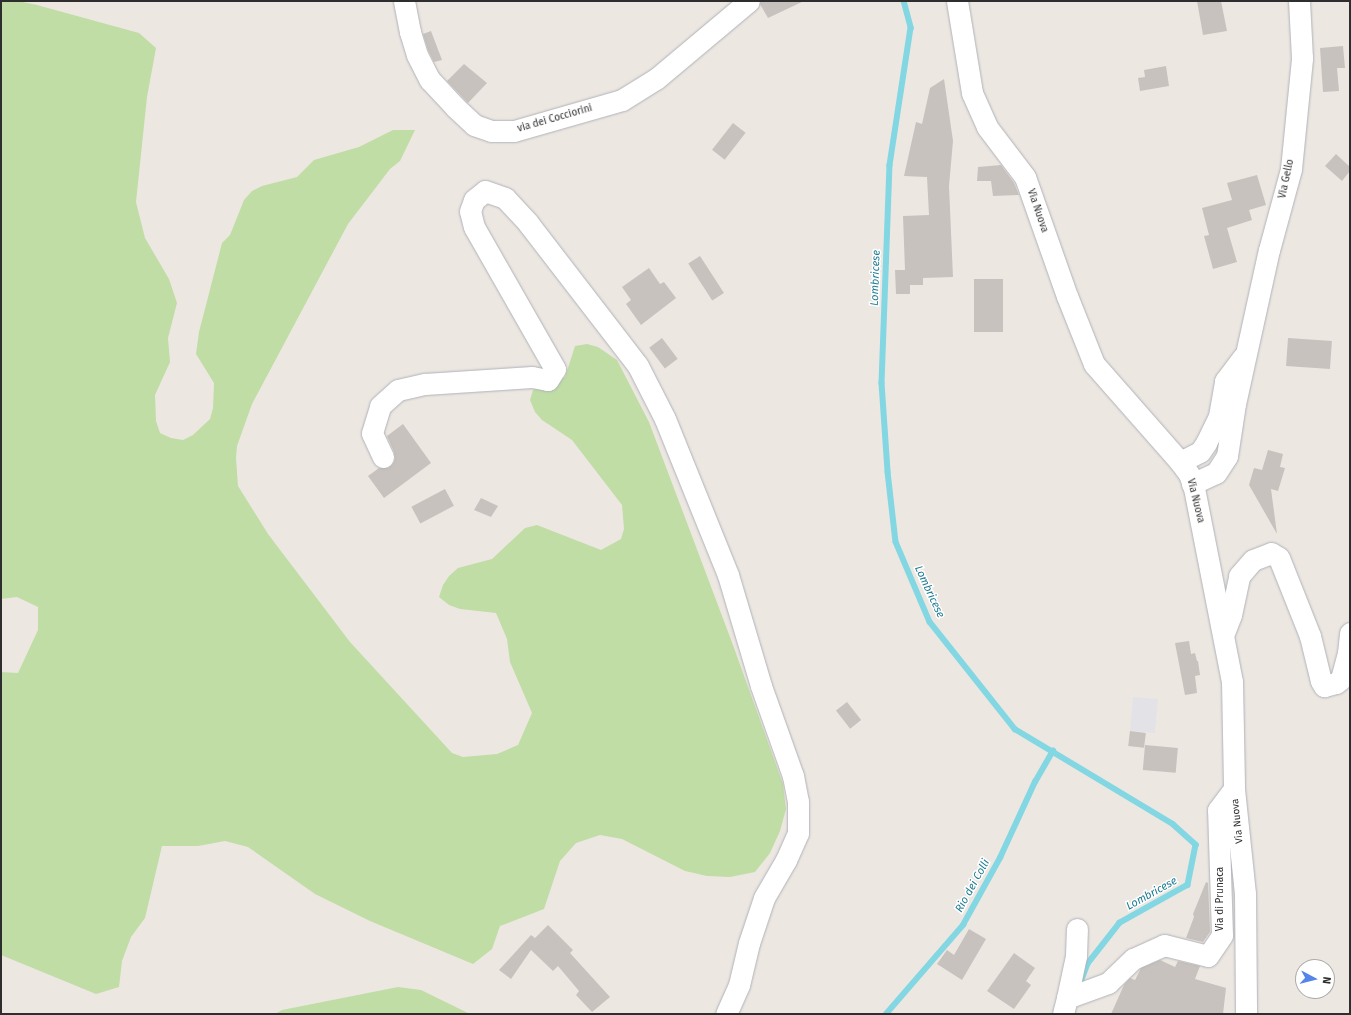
<!DOCTYPE html>
<style>
body{margin:0}
#map{position:relative;width:1351px;height:1015px;overflow:hidden;background:#ede7e2;font-family:"Fira Sans",sans-serif}
div>[style]{position:absolute}
.industrial>*{inset:0;background:#e2e2e7;transform-origin:0 0}
.green>*{inset:0;background:#c0dda5}
.stream>*{height:5.5px;margin:-2.75px;padding:0 2.75px;transform-origin:2.75px;border-radius:2.75px;background:#82d7e3}
.building>*{inset:0;background:#c7c2bd;transform-origin:0 0}
.roads{filter:drop-shadow(0 0 1px #afb2b8) drop-shadow(0 0 1px #afb2b8)}
.minor>*{height:21px;margin:-10.5px;padding:0 10.5px;transform-origin:10.5px;border-radius:10.5px;background:#fff}
span{translate:-50% -50%;white-space:nowrap;text-align:center;line-height:1.15;-webkit-text-stroke:3px #fff;paint-order:stroke}
.street-label{font-size:10px;color:#2e2e2e}
.water-label{font-size:11px;color:#1d7b93;font-style:italic}
.frame{position:absolute;inset:0;border:2px solid #2e2e2e;pointer-events:none}
.north{position:absolute;left:1295px;top:959px;width:40px;height:40px;box-sizing:border-box;background:#fff;border:1px solid #ababab;border-radius:50%;rotate:97deg;font-size:11px;font-weight:700;line-height:16px;text-align:center;color:#2e2e2e}
.north::after{content:'';display:block;margin:auto;width:14px;height:18px;background:#5585e8;clip-path:polygon(50% 0,100% 100%,50% 72%,0 100%)}
</style>
<div id="map">
<div class="industrial">
<i style="left:1133px;top:697px;width:25px;height:34px;rotate:5deg"></i>
</div>
<div class="green">
<i style="clip-path:polygon(1px 1px,18px 1px,37px 5px,139px 33px,156px 48px,147px 97px,136px 202px,145px 238px,169px 279px,177px 303px,168px 338px,170px 362px,155px 395px,156px 421px,160px 433px,171px 438px,183px 440px,193px 435px,210px 419px,213px 408px,214px 383px,196px 354px,199px 332px,222px 243px,230px 235px,244px 200px,252px 191px,262px 186px,297px 177px,314px 160px,359px 147px,393px 130px,415px 130px,400px 161px,390px 169px,348px 224px,252px 404px,237px 446px,236px 458px,238px 486px,268px 534px,350px 642px,452px 753px,463px 757px,497px 754px,518px 745px,532px 713px,510px 662px,507px 639px,496px 613px,460px 609px,449px 605px,439px 597px,443px 585px,449px 576px,458px 568px,492px 559px,525px 528px,537px 525px,601px 550px,621px 539px,624px 529px,622px 505px,572px 440px,542px 420px,535px 412px,530px 400px,533px 390px,565px 377px,575px 346px,587px 344px,598px 347px,617px 360px,649px 422px,733px 645px,783px 784px,786px 809px,780px 831px,770px 853px,755px 872px,730px 877px,707px 876px,685px 871px,622px 839px,600px 835px,576px 843px,560px 861px,544px 909px,500px 926px,492px 949px,473px 964px,370px 921px,315px 894px,248px 847px,225px 841px,198px 846px,162px 846px,145px 918px,131px 937px,122px 961px,119px 987px,96px 994px,1px 955px,1px 672px,18px 673px,38px 630px,38px 607px,17px 597px,1px 599px)"></i>
<i style="clip-path:polygon(398px 987px,421px 990px,470px 1014px,275px 1014px,282px 1010px)"></i>
</div>
<div class="stream">
<i style="left:904px;top:1px;width:28px;rotate:75deg"></i>
<i style="left:911px;top:28px;width:139px;rotate:98.7deg"></i>
<i style="left:890px;top:165px;width:218px;rotate:92.1deg"></i>
<i style="left:882px;top:383px;width:89px;rotate:86.1deg"></i>
<i style="left:888px;top:472px;width:70px;rotate:83.5deg"></i>
<i style="left:896px;top:542px;width:87px;rotate:67deg"></i>
<i style="left:930px;top:622px;width:137px;rotate:51.5deg"></i>
<i style="left:1015px;top:729px;width:184px;rotate:31deg"></i>
<i style="left:1173px;top:824px;width:31px;rotate:42deg"></i>
<i style="left:1196px;top:845px;width:41px;rotate:101.3deg"></i>
<i style="left:1188px;top:885px;width:78px;rotate:150.8deg"></i>
<i style="left:1120px;top:923px;width:52px;rotate:128deg"></i>
<i style="left:1088px;top:964px;width:26px;rotate:111deg"></i>
<i style="left:886px;top:1014px;width:118px;rotate:-49.1deg"></i>
<i style="left:963px;top:925px;width:77px;rotate:-61.1deg"></i>
<i style="left:1000px;top:858px;width:84px;rotate:-65.3deg"></i>
<i style="left:1035px;top:782px;width:36px;rotate:-60deg"></i>
</div>
<div class="building">
<i style="clip-path:polygon(761px 1px,804px 1px,768px 18px,760px 4px)"></i>
<i style="clip-path:polygon(1197px 1px,1221px 1px,1227px 31px,1203px 35px)"></i>
<i style="clip-path:polygon(431px 31px,442px 60px,434px 62px,428px 50px,423px 34px)"></i>
<i style="clip-path:polygon(1343px 46px,1345px 68px,1337px 68px,1339px 91px,1323px 92px,1320px 48px)"></i>
<i style="clip-path:polygon(464px 64px,487px 83px,468px 103px,447px 81px)"></i>
<i style="clip-path:polygon(1166px 66px,1169px 86px,1140px 91px,1138px 78px,1145px 77px,1144px 70px)"></i>
<i style="clip-path:polygon(944px 79px,953px 141px,949px 186px,953px 277px,923px 278px,923px 285px,910px 285px,910px 294px,896px 294px,895px 270px,905px 270px,903px 216px,929px 215px,927px 177px,904px 176px,916px 122px,922px 124px,930px 88px)"></i>
<i style="left:733px;top:123px;width:16px;height:34px;rotate:38deg"></i>
<i style="clip-path:polygon(1336px 154px,1350px 167px,1350px 171px,1342px 181px,1325px 166px)"></i>
<i style="clip-path:polygon(1001px 165px,1014px 183px,1019px 195px,993px 196px,991px 181px,977px 181px,978px 167px)"></i>
<i style="clip-path:polygon(1257px 175px,1266px 205px,1249px 210px,1252px 220px,1227px 228px,1237px 262px,1213px 269px,1204px 236px,1209px 235px,1202px 208px,1232px 200px,1227px 183px)"></i>
<i style="left:700px;top:256px;width:44px;height:14px;rotate:57deg"></i>
<i style="clip-path:polygon(649px 268px,660px 284px,664px 282px,676px 298px,641px 325px,626px 304px,631px 300px,622px 287px)"></i>
<i style="left:974px;top:279px;width:29px;height:53px"></i>
<i style="left:662px;top:338px;width:26px;height:16px;rotate:53deg"></i>
<i style="left:1288px;top:338px;width:44px;height:28px;rotate:4deg"></i>
<i style="clip-path:polygon(403px 424px,431px 463px,384px 498px,368px 476px,379px 468px,388px 468px,393px 464px,395px 459px,394px 452px,387px 436px)"></i>
<i style="clip-path:polygon(1268px 450px,1283px 454px,1280px 467px,1285px 468px,1278px 491px,1271px 489px,1277px 534px,1249px 485px,1254px 468px,1262px 470px)"></i>
<i style="left:445px;top:489px;width:19px;height:38px;rotate:62deg"></i>
<i style="clip-path:polygon(481px 498px,498px 506px,491px 517px,474px 510px)"></i>
<i style="clip-path:polygon(1189px 641px,1191px 654px,1195px 653px,1197px 661px,1198px 661px,1200px 675px,1195px 676px,1197px 693px,1185px 695px,1175px 643px)"></i>
<i style="left:847px;top:702px;width:23px;height:14px;rotate:52deg"></i>
<i style="left:1130px;top:731px;width:16px;height:15px;rotate:7deg"></i>
<i style="left:1145px;top:745px;width:33px;height:25px;rotate:5deg"></i>
<i style="clip-path:polygon(1206px 882px,1208px 883px,1210px 932px,1203px 942px,1186px 938px,1194px 917px,1193px 914px)"></i>
<i style="clip-path:polygon(548px 925px,573px 950px,570px 953px,610px 997px,592px 1012px,576px 995px,579px 991px,558px 966px,553px 971px,531px 950px,511px 979px,499px 970px,531px 935px,535px 938px)"></i>
<i style="clip-path:polygon(969px 929px,986px 939px,962px 980px,937px 964px,947px 950px,954px 955px)"></i>
<i style="clip-path:polygon(1014px 953px,1035px 968px,1026px 981px,1031px 985px,1014px 1009px,987px 991px)"></i>
<i style="clip-path:polygon(1160px 960px,1175px 967px,1178px 961px,1200px 966px,1195px 979px,1226px 988px,1223px 1014px,1111px 1014px,1124px 985px,1130px 978px,1135px 980px,1141px 968px)"></i>
</div>
<div class="roads">
<div class="minor">
<i style="left:404px;top:1px;width:32px;rotate:79deg"></i>
<i style="left:410px;top:32px;width:24px;rotate:73deg"></i>
<i style="left:417px;top:55px;width:28px;rotate:63deg"></i>
<i style="left:430px;top:80px;width:37px;rotate:47deg"></i>
<i style="left:455px;top:107px;width:26px;rotate:43deg"></i>
<i style="left:474px;top:125px;width:18px;rotate:19deg"></i>
<i style="left:491px;top:131px;width:23px"></i>
<i style="left:514px;top:131px;width:112px;rotate:-16deg"></i>
<i style="left:622px;top:100px;width:40px;rotate:-32deg"></i>
<i style="left:656px;top:79px;width:121px;rotate:-40deg"></i>
<i style="left:957px;top:1px;width:93px;rotate:80.7deg"></i>
<i style="left:972px;top:93px;width:37px;rotate:66deg"></i>
<i style="left:987px;top:127px;width:63px;rotate:52.8deg"></i>
<i style="left:1025px;top:177px;width:126px;rotate:70.6deg"></i>
<i style="left:1067px;top:296px;width:73px;rotate:68.3deg"></i>
<i style="left:1094px;top:364px;width:130px;rotate:48.7deg"></i>
<i style="left:1180px;top:462px;width:15px;rotate:53deg"></i>
<i style="left:1189px;top:474px;width:15px;rotate:70deg"></i>
<i style="left:1194px;top:488px;width:197px;rotate:78.9deg"></i>
<i style="left:1232px;top:681px;width:108px;rotate:88.9deg"></i>
<i style="left:1234px;top:789px;width:105px;rotate:84deg"></i>
<i style="left:1245px;top:893px;width:121px;rotate:89.5deg"></i>
<i style="left:383px;top:457px;width:26px;rotate:-115deg"></i>
<i style="left:372px;top:433px;width:28px;rotate:-73deg"></i>
<i style="left:380px;top:406px;width:24px;rotate:-42deg"></i>
<i style="left:398px;top:390px;width:28px;rotate:-13deg"></i>
<i style="left:425px;top:384px;width:107px;rotate:-3.7deg"></i>
<i style="left:532px;top:377px;width:16px;rotate:11deg"></i>
<i style="left:548px;top:380px;width:13px;rotate:-58deg"></i>
<i style="left:555px;top:369px;width:163px;rotate:-119.7deg"></i>
<i style="left:474px;top:227px;width:16px;rotate:-104deg"></i>
<i style="left:470px;top:211px;width:12px;rotate:-70deg"></i>
<i style="left:474px;top:200px;width:14px;rotate:-39deg"></i>
<i style="left:485px;top:191px;width:21px;rotate:19deg"></i>
<i style="left:505px;top:198px;width:34px;rotate:47deg"></i>
<i style="left:528px;top:223px;width:180px;rotate:52.4deg"></i>
<i style="left:638px;top:366px;width:59px;rotate:63deg"></i>
<i style="left:665px;top:419px;width:168px;rotate:68deg"></i>
<i style="left:728px;top:575px;width:116px;rotate:73.4deg"></i>
<i style="left:761px;top:686px;width:96px;rotate:70.4deg"></i>
<i style="left:793px;top:776px;width:25px;rotate:79deg"></i>
<i style="left:798px;top:801px;width:32px;rotate:90deg"></i>
<i style="left:798px;top:833px;width:30px;rotate:114deg"></i>
<i style="left:786px;top:860px;width:44px;rotate:120.1deg"></i>
<i style="left:764px;top:898px;width:47px;rotate:108.4deg"></i>
<i style="left:749px;top:943px;width:43px;rotate:103.4deg"></i>
<i style="left:739px;top:985px;width:32px;rotate:114deg"></i>
<i style="left:1180px;top:462px;width:22px;rotate:-27deg"></i>
<i style="left:1200px;top:452px;width:11px;rotate:-56deg"></i>
<i style="left:1206px;top:443px;width:30px;rotate:-64deg"></i>
<i style="left:1219px;top:416px;width:36px;rotate:-80deg"></i>
<i style="left:1225px;top:381px;width:30px;rotate:-53deg"></i>
<i style="left:1192px;top:484px;width:26px;rotate:-25deg"></i>
<i style="left:1216px;top:473px;width:20px;rotate:-57deg"></i>
<i style="left:1227px;top:456px;width:53px;rotate:-81.3deg"></i>
<i style="left:1235px;top:404px;width:158px;rotate:-77.6deg"></i>
<i style="left:1269px;top:250px;width:84px;rotate:-74.8deg"></i>
<i style="left:1291px;top:169px;width:112px;rotate:-84.3deg"></i>
<i style="left:1302px;top:58px;width:57px;rotate:-93deg"></i>
<i style="left:1224px;top:633px;width:19px;rotate:-69deg"></i>
<i style="left:1231px;top:615px;width:40px;rotate:-78deg"></i>
<i style="left:1239px;top:576px;width:21px;rotate:-49deg"></i>
<i style="left:1253px;top:560px;width:19px;rotate:-21deg"></i>
<i style="left:1271px;top:553px;width:9px;rotate:32deg"></i>
<i style="left:1279px;top:558px;width:84px;rotate:68.3deg"></i>
<i style="left:1310px;top:636px;width:46px;rotate:76.3deg"></i>
<i style="left:1321px;top:681px;width:6px;rotate:59deg"></i>
<i style="left:1324px;top:686px;width:12px;rotate:-14deg"></i>
<i style="left:1336px;top:683px;width:6px;rotate:-39deg"></i>
<i style="left:1341px;top:679px;width:27px;rotate:-75deg"></i>
<i style="left:1348px;top:653px;width:20px;rotate:-84deg"></i>
<i style="left:1067px;top:998px;width:43px;rotate:-77.9deg"></i>
<i style="left:1076px;top:956px;width:27px;rotate:-88deg"></i>
<i style="left:1063px;top:1014px;width:16px;rotate:-76deg"></i>
<i style="left:1067px;top:998px;width:44px;rotate:-20.1deg"></i>
<i style="left:1108px;top:983px;width:35px;rotate:-44deg"></i>
<i style="left:1133px;top:959px;width:34px;rotate:-24deg"></i>
<i style="left:1164px;top:945px;width:45px;rotate:14deg"></i>
<i style="left:1208px;top:956px;width:25px;rotate:-56deg"></i>
<i style="left:1222px;top:935px;width:125px;rotate:-91.8deg"></i>
<i style="left:1218px;top:810px;width:26px;rotate:-53deg"></i>
</div>
</div>
<div class="street-label">
<span style="left:555px;top:119px;rotate:-16deg">via dei Cocciorini</span>
<span style="left:1287px;top:179px;rotate:-78deg">Via Gello</span>
<span style="left:1037px;top:211px;rotate:71deg">Via Nuova</span>
<span style="left:1195px;top:501px;rotate:76deg">Via Nuova</span>
<span style="left:1238px;top:821px;rotate:-96deg">Via Nuova</span>
<span style="left:1221px;top:899px;rotate:-90deg">Via di Prunaca</span>
</div>
<div class="water-label">
<span style="left:876px;top:278px;rotate:-88deg">Lombricese</span>
<span style="left:929px;top:592px;rotate:65deg">Lombricese</span>
<span style="left:973px;top:886px;rotate:-61deg">Rio dei Colli</span>
<span style="left:1152px;top:894px;rotate:-29deg">Lombricese</span>
</div>
<div class="frame"></div>
<div class="north">N</div>
</div>
